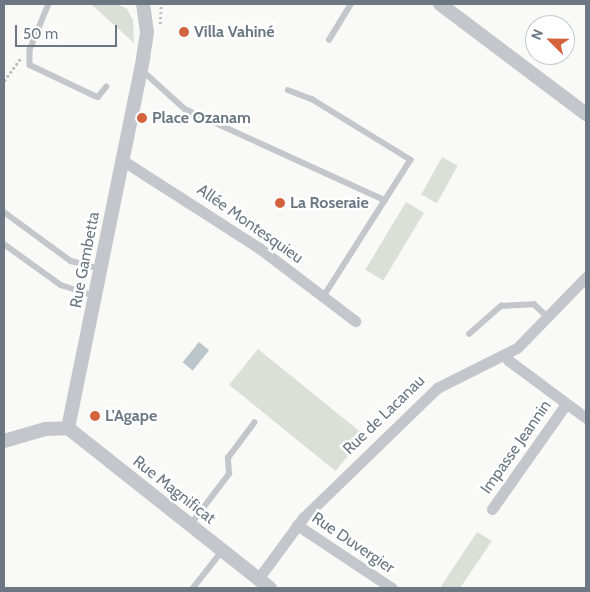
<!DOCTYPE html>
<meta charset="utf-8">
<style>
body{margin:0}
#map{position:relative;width:590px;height:592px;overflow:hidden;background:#f9f9f7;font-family:Cabin,sans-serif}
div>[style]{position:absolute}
.green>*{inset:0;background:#dadfd8;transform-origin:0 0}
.water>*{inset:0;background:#bcc5c9;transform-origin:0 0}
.path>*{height:2.5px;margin-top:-1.25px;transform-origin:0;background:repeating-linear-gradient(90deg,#bdbfc2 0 2.5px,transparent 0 5px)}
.service>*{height:5.5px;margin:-2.75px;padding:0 2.75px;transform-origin:2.75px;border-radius:2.75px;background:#c3c6ca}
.minor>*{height:11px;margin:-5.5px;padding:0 5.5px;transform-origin:5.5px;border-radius:5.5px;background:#c3c6ca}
.tertiary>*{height:14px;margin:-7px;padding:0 7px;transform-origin:7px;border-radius:7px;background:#c3c6ca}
.dots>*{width:14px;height:14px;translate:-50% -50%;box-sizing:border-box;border:2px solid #fff;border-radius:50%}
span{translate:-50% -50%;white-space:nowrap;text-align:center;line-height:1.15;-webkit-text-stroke:5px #fff;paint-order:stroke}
.poi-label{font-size:16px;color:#6b7884;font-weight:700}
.left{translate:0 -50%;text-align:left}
.street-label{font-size:16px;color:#6b7884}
.frame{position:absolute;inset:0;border:5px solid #6b7884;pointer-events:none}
.north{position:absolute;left:525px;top:15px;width:50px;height:50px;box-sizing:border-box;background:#fff;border:1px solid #c4c9ce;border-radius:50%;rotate:293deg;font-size:14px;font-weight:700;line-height:20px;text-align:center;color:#6b7884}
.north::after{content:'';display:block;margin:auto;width:18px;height:22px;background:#d2633d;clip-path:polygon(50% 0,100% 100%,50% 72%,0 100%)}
.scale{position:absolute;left:15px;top:25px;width:102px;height:22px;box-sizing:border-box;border:2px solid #6b7884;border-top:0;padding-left:6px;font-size:15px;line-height:18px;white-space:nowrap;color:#6b7884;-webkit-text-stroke:4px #fff;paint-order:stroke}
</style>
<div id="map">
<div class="green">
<i style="clip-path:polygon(117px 4px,127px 9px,133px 20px,134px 43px,92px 5px)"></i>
<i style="left:442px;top:157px;width:18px;height:43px;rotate:29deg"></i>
<i style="left:406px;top:202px;width:21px;height:79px;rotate:31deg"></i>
<i style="left:258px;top:349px;width:137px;height:46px;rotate:39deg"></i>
<i style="clip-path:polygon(477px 532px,492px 541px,460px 588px,440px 588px)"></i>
</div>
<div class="water">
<i style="left:199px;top:342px;width:13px;height:26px;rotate:39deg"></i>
</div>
<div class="path">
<i style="left:160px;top:24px;width:20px;rotate:-87deg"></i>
<i style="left:4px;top:81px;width:29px;rotate:-54deg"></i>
</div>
<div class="service">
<i style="left:49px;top:4px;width:50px;rotate:112.4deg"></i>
<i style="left:30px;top:50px;width:15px;rotate:90deg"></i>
<i style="left:30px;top:65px;width:70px;rotate:25.5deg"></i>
<i style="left:93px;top:95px;width:5px;rotate:22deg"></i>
<i style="left:98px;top:97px;width:13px;rotate:-51deg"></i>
<i style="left:329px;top:40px;width:42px;rotate:-58.6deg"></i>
<i style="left:142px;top:70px;width:58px;rotate:42.2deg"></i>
<i style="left:185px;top:109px;width:220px;rotate:24.5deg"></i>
<i style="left:288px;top:90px;width:26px;rotate:21deg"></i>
<i style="left:312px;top:99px;width:116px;rotate:31.6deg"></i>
<i style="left:411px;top:160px;width:164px;rotate:122.5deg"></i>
<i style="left:4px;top:212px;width:83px;rotate:36.2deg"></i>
<i style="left:71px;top:261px;width:30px;rotate:15deg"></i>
<i style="left:4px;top:244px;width:70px;rotate:35.7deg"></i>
<i style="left:61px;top:285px;width:36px;rotate:18deg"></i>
<i style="left:469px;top:334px;width:43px;rotate:-41.2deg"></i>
<i style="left:501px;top:306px;width:33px;rotate:-3deg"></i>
<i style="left:534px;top:304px;width:19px;rotate:43deg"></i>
<i style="left:191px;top:524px;width:63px;rotate:-52.8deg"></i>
<i style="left:229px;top:474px;width:16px;rotate:-94deg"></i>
<i style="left:228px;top:458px;width:44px;rotate:-53.4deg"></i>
<i style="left:193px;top:588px;width:47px;rotate:-51.9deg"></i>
</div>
<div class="minor">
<i style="left:122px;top:160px;width:163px;rotate:32.7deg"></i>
<i style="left:259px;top:248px;width:121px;rotate:37.2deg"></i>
<i style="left:506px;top:355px;width:5px;rotate:68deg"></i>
<i style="left:508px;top:360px;width:97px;rotate:36.6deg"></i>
<i style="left:492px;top:509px;width:128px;rotate:-54.8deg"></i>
<i style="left:297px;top:525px;width:114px;rotate:33.6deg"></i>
<i style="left:258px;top:579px;width:76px;rotate:-53.6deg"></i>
<i style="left:303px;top:518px;width:187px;rotate:-44.1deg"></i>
<i style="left:437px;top:388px;width:89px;rotate:-26.6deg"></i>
<i style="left:517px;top:348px;width:99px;rotate:-45.8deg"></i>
</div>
<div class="tertiary">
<i style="left:440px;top:4px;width:183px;rotate:37deg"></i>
<i style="left:68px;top:428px;width:378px;rotate:-78.5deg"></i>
<i style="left:143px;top:58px;width:26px;rotate:-81deg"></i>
<i style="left:147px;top:32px;width:28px;rotate:-98deg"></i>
<i style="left:68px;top:428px;width:258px;rotate:38.4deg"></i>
<i style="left:4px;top:441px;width:43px;rotate:-16.3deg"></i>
<i style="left:45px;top:429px;width:23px;rotate:-2deg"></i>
</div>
<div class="dots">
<i style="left:184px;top:32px;background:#d2633d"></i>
<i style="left:142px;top:118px;background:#d2633d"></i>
<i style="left:280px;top:203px;background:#d2633d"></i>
<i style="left:95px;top:416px;background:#d2633d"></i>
</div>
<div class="poi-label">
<span class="left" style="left:194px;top:32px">Villa Vahiné</span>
<span class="left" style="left:152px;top:118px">Place Ozanam</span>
<span class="left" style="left:290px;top:203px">La Roseraie</span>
<span class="left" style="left:105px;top:416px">L'Agape</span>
</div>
<div class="street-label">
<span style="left:250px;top:224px;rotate:35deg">Allée Montesquieu</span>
<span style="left:85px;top:260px;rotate:-79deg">Rue Gambetta</span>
<span style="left:384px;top:415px;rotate:-44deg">Rue de Lacanau</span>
<span style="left:516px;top:447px;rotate:-55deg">Impasse Jeannin</span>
<span style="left:174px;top:490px;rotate:38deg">Rue Magnificat</span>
<span style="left:353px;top:543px;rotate:34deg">Rue Duvergier</span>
</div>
<div class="frame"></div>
<div class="north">N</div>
<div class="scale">50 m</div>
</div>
